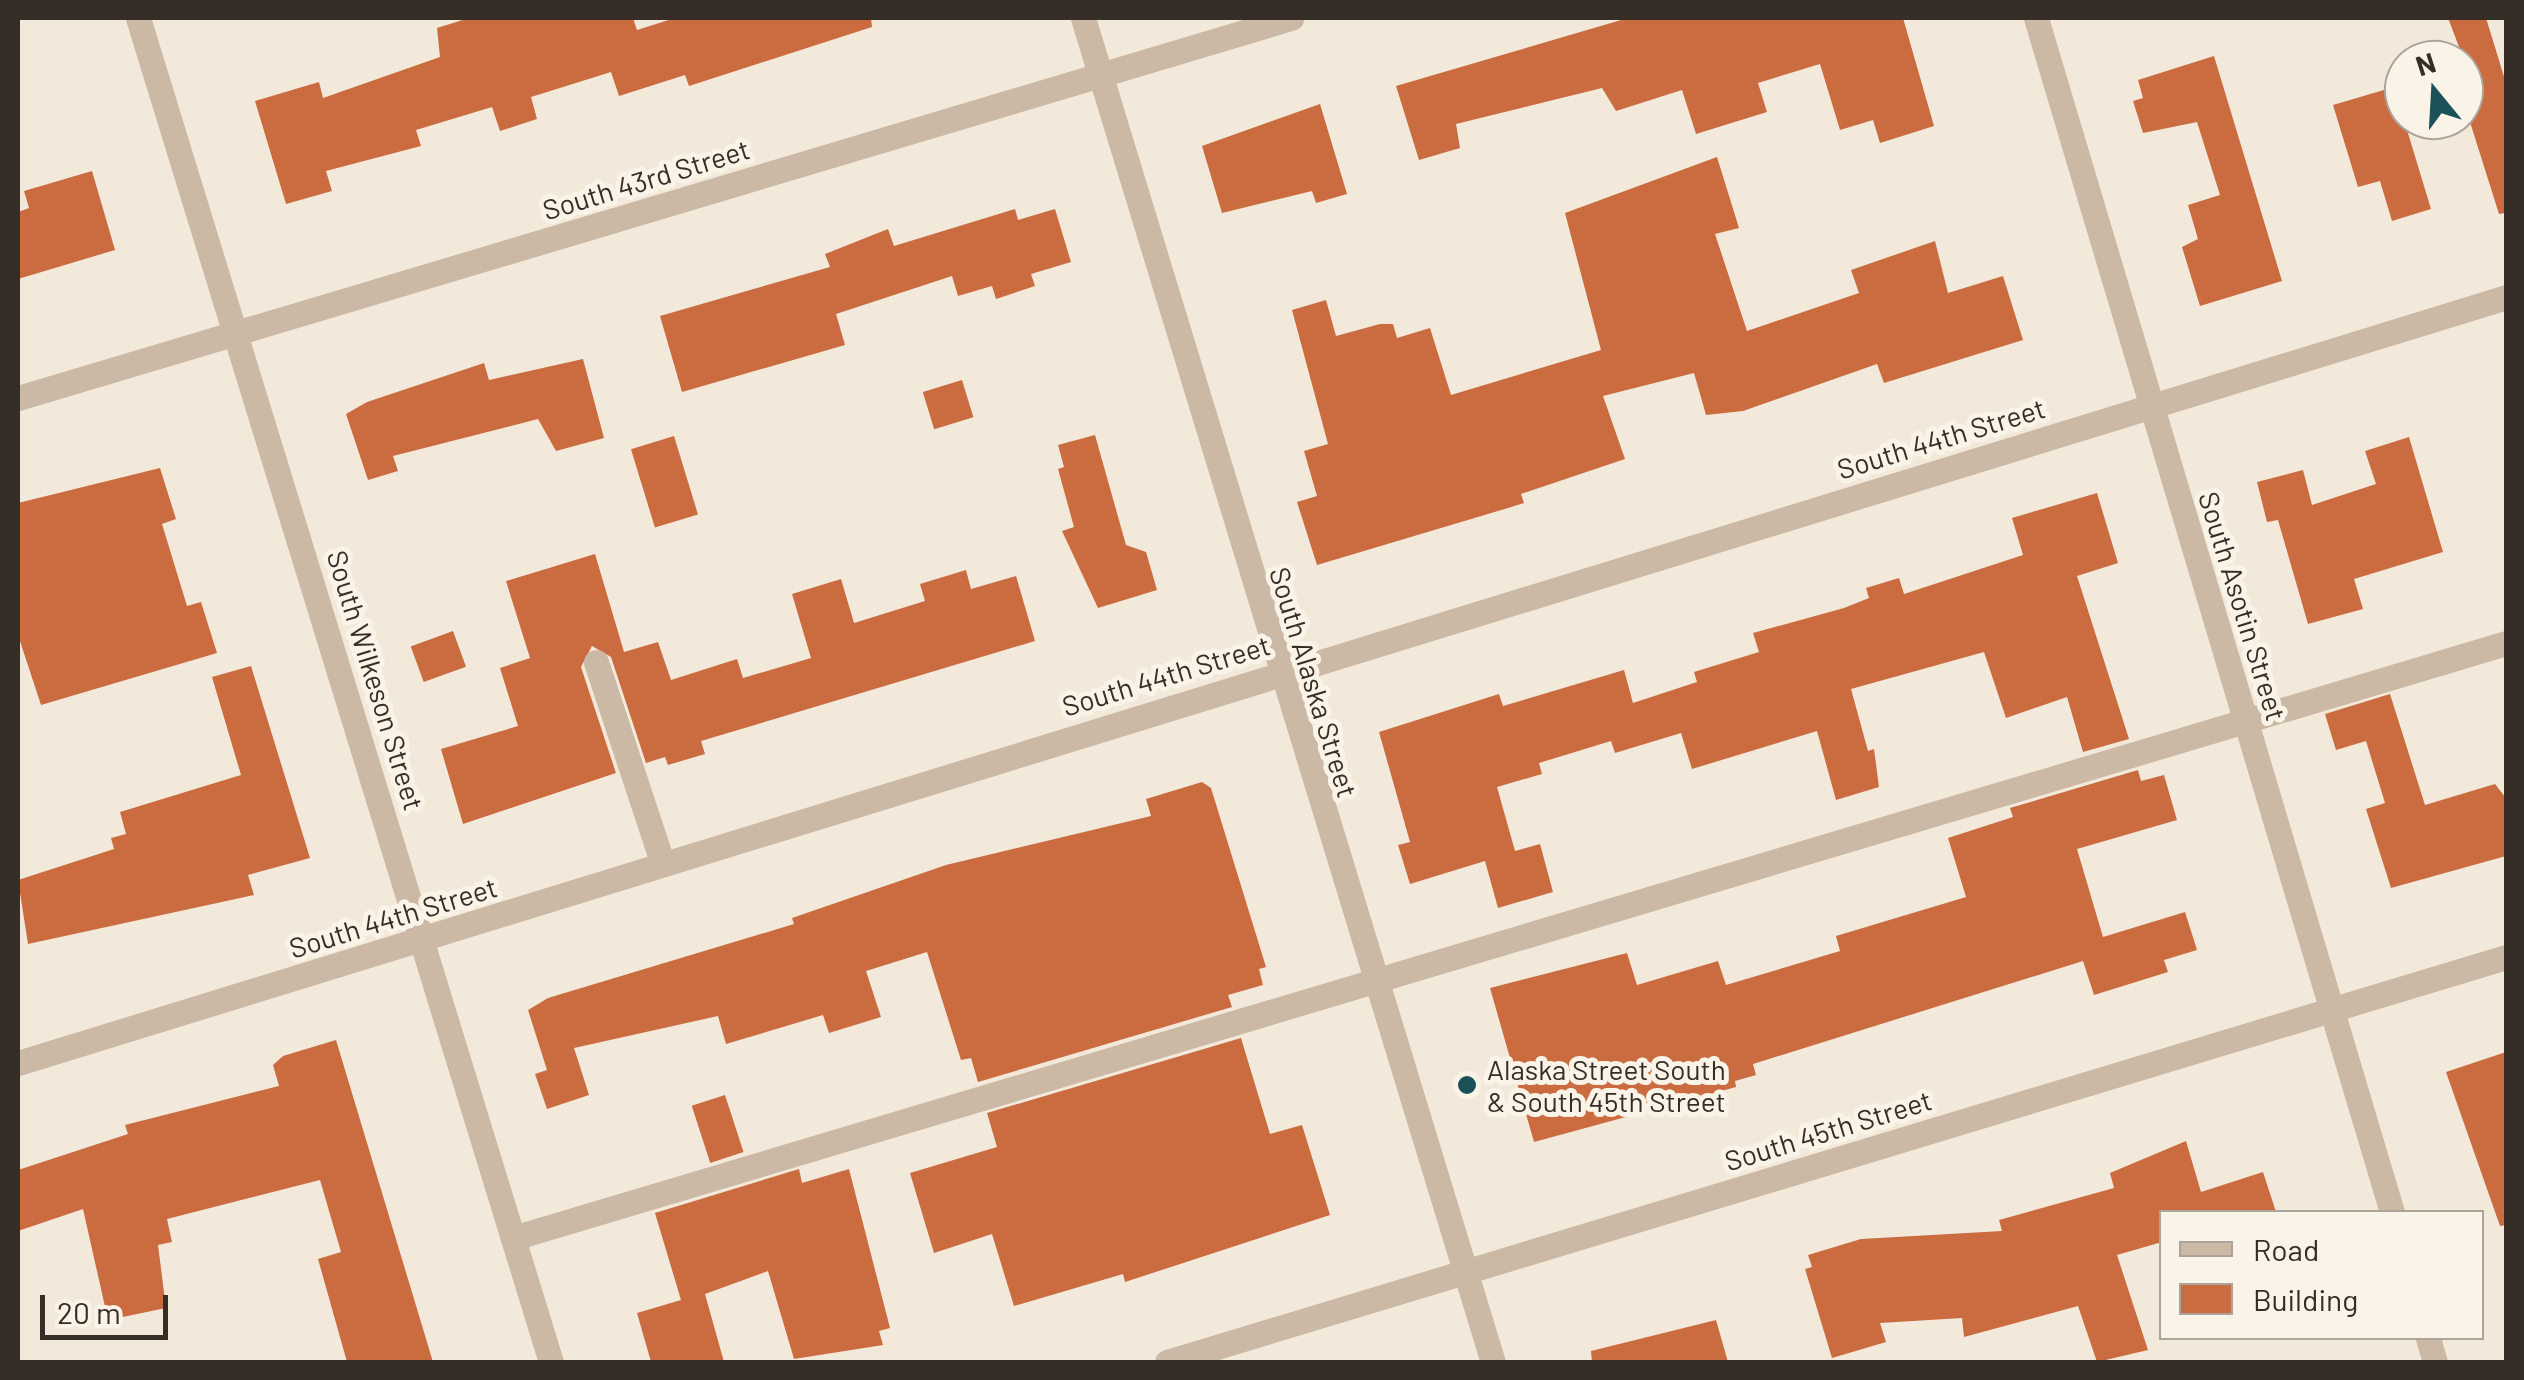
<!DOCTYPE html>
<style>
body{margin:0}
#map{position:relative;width:2524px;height:1380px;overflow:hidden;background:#f3e9da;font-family:Barlow,sans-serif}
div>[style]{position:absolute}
.building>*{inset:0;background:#cb6b40;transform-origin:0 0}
.minor>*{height:25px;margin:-12.5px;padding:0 12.5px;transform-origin:12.5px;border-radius:12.5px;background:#cbb9a6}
.dots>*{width:28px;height:28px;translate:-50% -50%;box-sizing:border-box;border:5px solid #faf3e7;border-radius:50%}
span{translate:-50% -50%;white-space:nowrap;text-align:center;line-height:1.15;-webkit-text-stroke:10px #faf3e7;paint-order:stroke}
.street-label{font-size:28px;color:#372d27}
.poi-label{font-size:28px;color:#372d27}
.left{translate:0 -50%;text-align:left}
.frame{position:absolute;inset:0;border:20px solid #372d27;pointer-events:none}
.legend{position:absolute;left:2159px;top:1210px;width:325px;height:130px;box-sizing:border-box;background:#faf3e7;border:2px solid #aca49a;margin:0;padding:12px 18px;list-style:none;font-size:30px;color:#372d27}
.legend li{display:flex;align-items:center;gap:20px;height:50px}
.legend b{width:50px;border:2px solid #aca49a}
.north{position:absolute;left:2384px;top:40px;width:100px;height:100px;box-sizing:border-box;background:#faf3e7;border:2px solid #aca49a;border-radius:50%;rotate:342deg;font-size:28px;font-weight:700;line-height:40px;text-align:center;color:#372d27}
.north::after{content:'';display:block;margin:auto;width:35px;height:45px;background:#1b525a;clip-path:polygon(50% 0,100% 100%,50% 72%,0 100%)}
.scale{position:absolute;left:40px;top:1295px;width:128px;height:45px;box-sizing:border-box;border:5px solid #372d27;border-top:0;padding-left:12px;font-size:30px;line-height:35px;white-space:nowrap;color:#372d27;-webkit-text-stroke:8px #faf3e7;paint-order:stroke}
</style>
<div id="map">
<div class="building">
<i style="clip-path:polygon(469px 18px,633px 18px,637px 30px,675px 18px,871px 18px,872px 27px,689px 86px,685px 75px,619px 96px,611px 72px,531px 97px,537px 119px,500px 131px,492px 107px,416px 130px,421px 146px,326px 171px,332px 191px,286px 204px,255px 101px,319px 82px,323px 98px,440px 57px,437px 28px)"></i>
<i style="clip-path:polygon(1628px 18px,1903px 18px,1934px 126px,1880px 143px,1873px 120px,1840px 130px,1820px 64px,1758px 83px,1767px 112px,1696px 134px,1682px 90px,1616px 111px,1602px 88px,1456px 124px,1460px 148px,1419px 160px,1396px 86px)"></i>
<i style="clip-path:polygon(2448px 18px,2486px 18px,2506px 83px,2506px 213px,2499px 214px,2464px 103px,2464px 60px)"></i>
<i style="clip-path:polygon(2214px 56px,2282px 281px,2200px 306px,2182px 247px,2198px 239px,2188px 205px,2220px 195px,2197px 122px,2143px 133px,2133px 101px,2143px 98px,2138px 80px)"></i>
<i style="clip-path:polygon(2394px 87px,2431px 209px,2392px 221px,2380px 181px,2358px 187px,2333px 105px)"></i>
<i style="clip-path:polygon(1320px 104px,1347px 194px,1316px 203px,1312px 191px,1222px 213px,1202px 146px)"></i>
<i style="clip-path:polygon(1717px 157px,1739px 228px,1715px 234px,1747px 331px,1859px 293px,1851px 270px,1935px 241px,1948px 293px,2003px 276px,2023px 340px,1884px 383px,1877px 364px,1743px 411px,1706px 415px,1694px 373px,1603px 396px,1625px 459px,1521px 494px,1524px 503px,1508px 508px,1317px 565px,1297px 502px,1317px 496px,1304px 451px,1328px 444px,1292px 310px,1326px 300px,1336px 336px,1380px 324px,1393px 324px,1397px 338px,1430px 328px,1451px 395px,1601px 350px,1565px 213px)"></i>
<i style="clip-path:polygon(92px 171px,115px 250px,18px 279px,18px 212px,29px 208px,24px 191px)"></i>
<i style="clip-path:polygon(1015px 209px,1018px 220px,1055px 209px,1071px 262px,1031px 274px,1035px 286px,996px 299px,992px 286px,958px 296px,952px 276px,836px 314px,845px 345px,682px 392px,660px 316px,830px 267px,825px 254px,888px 229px,894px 246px)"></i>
<i style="clip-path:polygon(583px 359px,604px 438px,556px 451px,538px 419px,393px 456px,398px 471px,368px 480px,346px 414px,367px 402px,484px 363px,489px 380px)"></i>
<i style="left:962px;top:380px;width:39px;height:41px;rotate:73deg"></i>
<i style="clip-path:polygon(1095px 435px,1126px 545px,1146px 552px,1157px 590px,1098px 608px,1062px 531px,1074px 527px,1058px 469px,1064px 467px,1058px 445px)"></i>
<i style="left:674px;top:436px;width:82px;height:45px;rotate:73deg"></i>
<i style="clip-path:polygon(2409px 437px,2443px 552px,2354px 579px,2363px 609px,2308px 624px,2278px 520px,2267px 522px,2257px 482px,2303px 470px,2312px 505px,2376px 484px,2365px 451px)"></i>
<i style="clip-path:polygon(160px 468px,176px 519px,162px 524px,187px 606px,201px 602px,217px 653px,41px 705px,18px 635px,18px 503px)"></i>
<i style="clip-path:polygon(2097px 493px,2118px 563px,2077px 576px,2129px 739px,2083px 752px,2067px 697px,2006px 718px,1984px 652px,1851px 689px,1868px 751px,1874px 749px,1879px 787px,1836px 800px,1817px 731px,1692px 769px,1681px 733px,1615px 753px,1611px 741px,1539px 763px,1542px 774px,1497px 787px,1515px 851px,1540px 844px,1553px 892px,1498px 908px,1485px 861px,1410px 884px,1398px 845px,1410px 842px,1379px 732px,1499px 694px,1503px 706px,1624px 670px,1633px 703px,1697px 682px,1694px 672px,1759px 652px,1753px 633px,1844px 608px,1869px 598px,1866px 588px,1899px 578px,1904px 594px,2023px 555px,2012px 518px)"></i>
<i style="clip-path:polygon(595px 554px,624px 652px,658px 642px,671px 680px,737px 659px,743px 678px,811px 658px,792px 594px,841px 579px,854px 623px,925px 601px,920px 584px,966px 570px,971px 589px,1016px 576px,1035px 641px,701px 741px,705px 754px,668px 765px,665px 757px,646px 763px,611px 657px,592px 646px,581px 667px,616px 773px,463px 824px,441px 749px,518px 726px,500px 668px,530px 658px,506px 581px)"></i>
<i style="left:453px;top:631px;width:38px;height:45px;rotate:70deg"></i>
<i style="clip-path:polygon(251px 666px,310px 858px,248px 875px,254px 895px,28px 944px,18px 880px,114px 849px,111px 838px,126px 834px,120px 812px,241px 775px,212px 677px)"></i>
<i style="clip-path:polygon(2390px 694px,2425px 805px,2495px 784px,2506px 798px,2506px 856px,2391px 888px,2366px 809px,2385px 803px,2366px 741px,2336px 750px,2325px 714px)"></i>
<i style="clip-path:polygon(2138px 770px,2141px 781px,2164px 775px,2177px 820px,2077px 849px,2103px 937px,2185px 912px,2197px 950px,2164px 960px,2168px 972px,2094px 995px,2083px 961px,1753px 1064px,1756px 1075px,1735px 1081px,1736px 1087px,1534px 1142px,1490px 988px,1627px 953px,1637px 985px,1718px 961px,1726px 985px,1840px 951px,1836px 936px,1966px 897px,1948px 838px,2013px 817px,2010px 808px)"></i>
<i style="clip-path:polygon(1202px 782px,1211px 788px,1266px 967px,1259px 969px,1263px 985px,1228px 995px,1232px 1007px,978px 1082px,971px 1058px,961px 1060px,927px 952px,866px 971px,881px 1017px,829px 1033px,823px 1015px,726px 1044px,718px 1016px,574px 1048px,589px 1095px,547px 1109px,535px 1074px,547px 1070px,528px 1010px,548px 998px,794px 924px,792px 918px,946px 865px,1151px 816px,1146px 799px)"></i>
<i style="clip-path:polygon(1241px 1038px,1270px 1134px,1302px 1125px,1330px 1215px,1125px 1282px,1123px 1274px,1014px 1306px,992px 1234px,934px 1253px,910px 1173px,997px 1147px,987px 1113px)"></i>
<i style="clip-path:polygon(336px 1040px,433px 1362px,347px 1362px,318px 1259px,341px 1252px,320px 1180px,167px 1219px,172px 1242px,158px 1245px,166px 1308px,108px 1320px,83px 1209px,18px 1231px,18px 1170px,128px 1134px,125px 1125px,279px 1086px,273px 1065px,283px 1056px)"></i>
<i style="clip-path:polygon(2506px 1052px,2506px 1225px,2500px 1226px,2446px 1072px)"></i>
<i style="left:725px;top:1095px;width:60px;height:35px;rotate:72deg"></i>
<i style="clip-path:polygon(2186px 1141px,2201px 1192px,2263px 1172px,2276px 1212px,2162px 1212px,2162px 1242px,2117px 1255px,2148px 1350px,2097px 1362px,2078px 1306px,1964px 1337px,1962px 1318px,1880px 1323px,1886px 1342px,1832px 1358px,1805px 1269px,1812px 1267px,1808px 1255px,1861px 1239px,2002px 1231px,1999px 1220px,2114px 1188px,2110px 1173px)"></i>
<i style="clip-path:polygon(799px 1169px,802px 1183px,849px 1169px,890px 1328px,879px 1331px,883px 1345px,794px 1359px,768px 1271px,705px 1294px,724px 1362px,651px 1362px,637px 1313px,681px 1300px,655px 1213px)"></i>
<i style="clip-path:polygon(1716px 1320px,1728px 1362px,1592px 1362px,1591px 1351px)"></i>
</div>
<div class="minor">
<i style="left:138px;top:18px;width:1406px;rotate:72.92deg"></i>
<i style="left:1083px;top:18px;width:1405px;rotate:73.04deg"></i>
<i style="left:2036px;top:18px;width:1246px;rotate:73.4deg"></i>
<i style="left:18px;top:398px;width:1329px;rotate:-16.62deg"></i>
<i style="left:596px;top:662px;width:213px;rotate:71.7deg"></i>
<i style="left:18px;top:1063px;width:2603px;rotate:-17.11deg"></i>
<i style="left:513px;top:1238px;width:2080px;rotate:-16.62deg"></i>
<i style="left:2428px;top:1338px;width:25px;rotate:74deg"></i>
<i style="left:1167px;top:1362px;width:1399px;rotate:-16.83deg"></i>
</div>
<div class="dots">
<i style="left:1467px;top:1085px;background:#1b525a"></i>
</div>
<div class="street-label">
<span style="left:646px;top:179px;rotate:-17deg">South 43rd Street</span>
<span style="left:1941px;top:438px;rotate:-17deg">South 44th Street</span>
<span style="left:2243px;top:606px;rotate:73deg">South Asotin Street</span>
<span style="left:1166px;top:675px;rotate:-17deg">South 44th Street</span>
<span style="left:376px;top:680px;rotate:73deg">South Wilkeson Street</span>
<span style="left:1314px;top:682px;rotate:73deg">South Alaska Street</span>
<span style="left:393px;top:917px;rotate:-17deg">South 44th Street</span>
<span style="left:1828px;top:1130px;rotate:-17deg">South 45th Street</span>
</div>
<div class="poi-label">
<span class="left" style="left:1487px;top:1085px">Alaska Street South<br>&amp; South 45th Street</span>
</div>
<div class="frame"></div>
<ul class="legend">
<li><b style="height:12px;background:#cbb9a6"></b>Road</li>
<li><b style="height:28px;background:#cb6b40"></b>Building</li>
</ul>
<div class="north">N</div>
<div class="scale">20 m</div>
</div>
